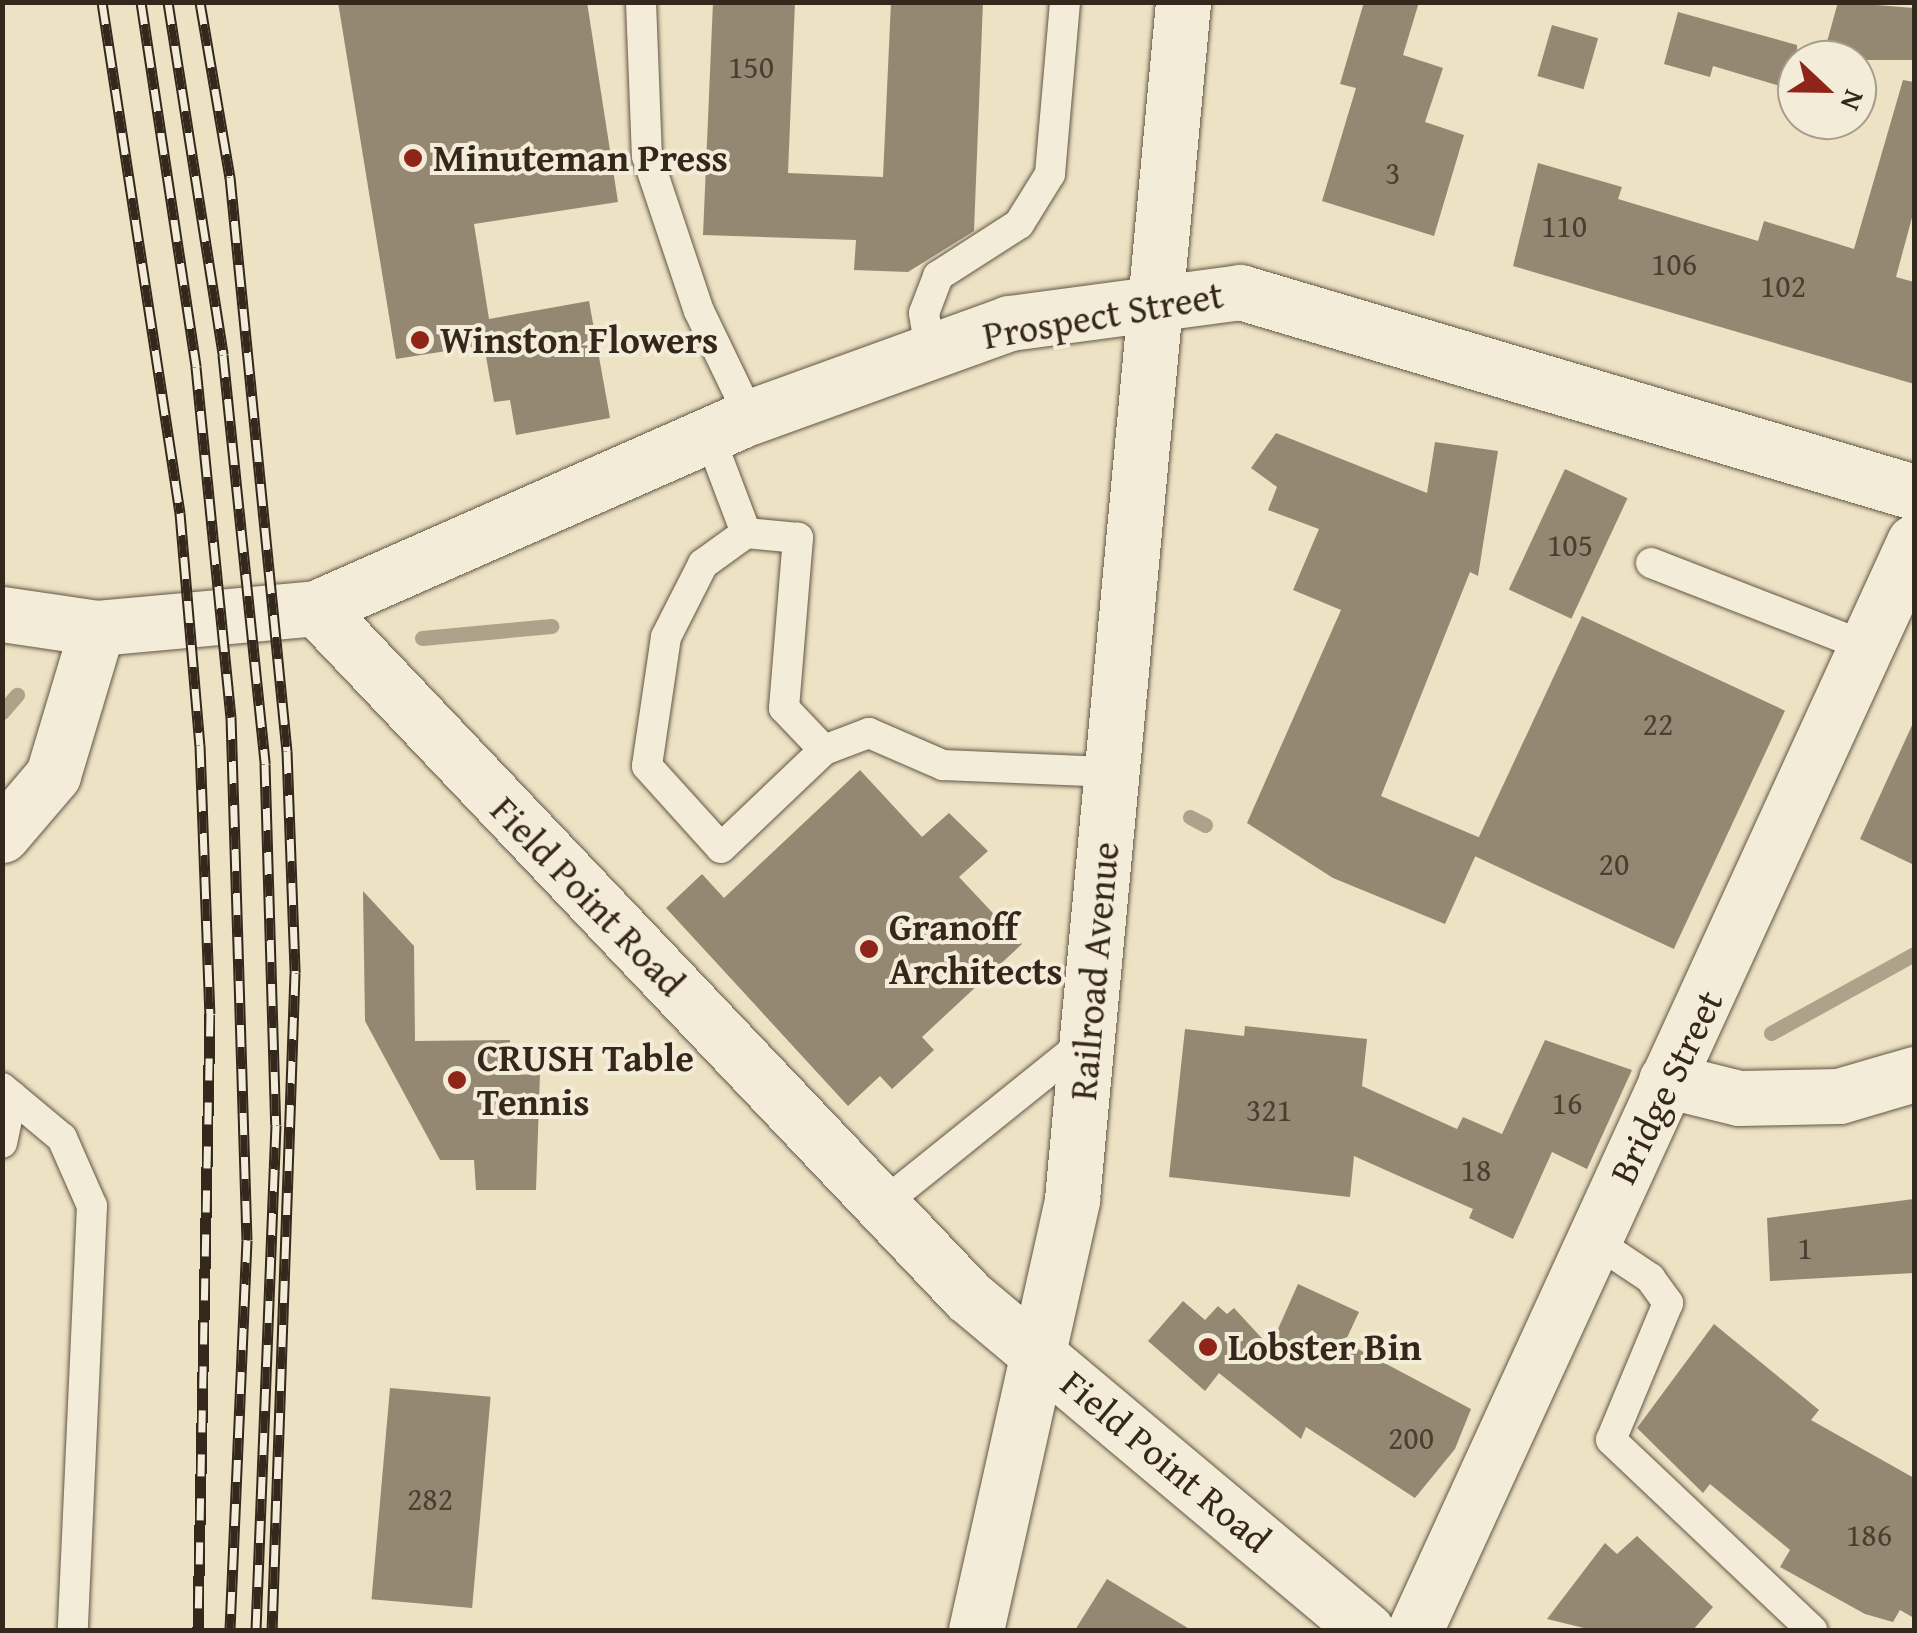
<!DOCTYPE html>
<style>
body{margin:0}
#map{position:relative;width:1917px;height:1633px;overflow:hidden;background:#ede2c3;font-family:"Gentium Book Plus",serif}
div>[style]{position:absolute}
.stream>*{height:15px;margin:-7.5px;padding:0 7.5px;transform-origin:7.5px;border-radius:7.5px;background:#aea28a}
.building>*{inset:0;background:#948873;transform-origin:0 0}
.roads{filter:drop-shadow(0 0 2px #625646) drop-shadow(0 0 2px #625646)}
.service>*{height:30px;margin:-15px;padding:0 15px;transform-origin:15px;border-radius:15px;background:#f3ecd8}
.minor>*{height:55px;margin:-27.5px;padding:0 27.5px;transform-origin:27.5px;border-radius:27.5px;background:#f3ecd8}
.tertiary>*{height:55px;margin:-27.5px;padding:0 27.5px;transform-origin:27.5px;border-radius:27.5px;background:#f3ecd8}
.secondary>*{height:55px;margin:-27.5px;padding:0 27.5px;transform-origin:27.5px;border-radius:27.5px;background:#f3ecd8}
.rail>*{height:11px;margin-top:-5.5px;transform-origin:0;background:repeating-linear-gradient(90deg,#f3ecd8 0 22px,#34271c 0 44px);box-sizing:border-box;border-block:2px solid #34271c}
.dots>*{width:28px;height:28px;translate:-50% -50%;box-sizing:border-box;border:5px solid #f3ecd8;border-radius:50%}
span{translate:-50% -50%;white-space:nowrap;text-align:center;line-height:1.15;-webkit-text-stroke:8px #f3ecd8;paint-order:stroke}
.number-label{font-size:32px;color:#4c3f32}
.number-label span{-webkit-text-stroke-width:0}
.poi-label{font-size:38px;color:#34271c;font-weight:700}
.left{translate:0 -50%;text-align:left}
.street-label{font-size:38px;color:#34271c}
.frame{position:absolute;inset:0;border:5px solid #34271c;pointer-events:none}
.north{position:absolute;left:1777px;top:40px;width:100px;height:100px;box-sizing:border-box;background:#f3ecd8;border:2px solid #a79d8d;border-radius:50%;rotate:112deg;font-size:28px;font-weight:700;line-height:40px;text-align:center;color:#34271c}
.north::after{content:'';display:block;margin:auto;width:35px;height:45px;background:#8f2418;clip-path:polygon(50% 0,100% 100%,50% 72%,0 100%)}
</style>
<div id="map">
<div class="stream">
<i style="left:422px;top:638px;width:130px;rotate:-5.3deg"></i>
<i style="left:2px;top:712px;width:23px;rotate:-49deg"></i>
<i style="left:1190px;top:817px;width:17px;rotate:28deg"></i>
<i style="left:1771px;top:1033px;width:163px;rotate:-28.9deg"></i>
</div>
<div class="building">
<i style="clip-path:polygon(338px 2px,587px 2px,618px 202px,474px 224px,489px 319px,589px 301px,610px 418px,516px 435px,510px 400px,494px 402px,484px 345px,396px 359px)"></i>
<i style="clip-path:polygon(713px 2px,795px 2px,788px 173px,883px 177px,891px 2px,983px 2px,974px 231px,908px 272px,854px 270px,856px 240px,703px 235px)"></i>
<i style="clip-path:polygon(1364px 2px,1419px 2px,1403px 55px,1443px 68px,1425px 122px,1464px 135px,1434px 236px,1322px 201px,1356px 88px,1340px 84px)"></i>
<i style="clip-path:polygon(1838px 2px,1914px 8px,1914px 60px,1822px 60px)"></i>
<i style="clip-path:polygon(1678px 12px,1797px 45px,1797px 91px,1713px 66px,1710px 77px,1664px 64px)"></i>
<i style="left:1552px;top:25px;width:48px;height:53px;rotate:16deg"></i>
<i style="clip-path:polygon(1903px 80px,1914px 82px,1914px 210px,1896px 277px,1914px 282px,1914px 384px,1513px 266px,1538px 163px,1622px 187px,1618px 199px,1758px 241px,1764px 221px,1854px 249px)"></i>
<i style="clip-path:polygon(1276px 433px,1427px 493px,1435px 442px,1498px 451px,1478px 576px,1470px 572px,1381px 796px,1483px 839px,1445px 924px,1333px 878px,1247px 823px,1341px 610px,1293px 590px,1319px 529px,1268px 510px,1277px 487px,1251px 468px)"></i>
<i style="left:1565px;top:469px;width:69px;height:133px;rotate:25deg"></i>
<i style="left:1582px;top:616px;width:224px;height:263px;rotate:25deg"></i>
<i style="clip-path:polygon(1914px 721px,1914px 865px,1860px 839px)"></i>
<i style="clip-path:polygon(860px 770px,922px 837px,949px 813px,988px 851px,959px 877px,1022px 944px,922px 1037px,934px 1050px,892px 1089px,880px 1076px,848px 1106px,666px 908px,702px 874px,724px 898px)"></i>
<i style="clip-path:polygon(363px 891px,414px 946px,415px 1041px,510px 1040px,511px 1075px,540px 1074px,536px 1190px,476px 1190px,474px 1160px,440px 1160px,365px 1021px)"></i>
<i style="clip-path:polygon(1245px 1026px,1367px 1039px,1362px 1086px,1457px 1129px,1463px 1117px,1502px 1134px,1545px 1040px,1632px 1070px,1587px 1169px,1552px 1152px,1513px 1239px,1469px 1218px,1473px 1209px,1354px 1156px,1350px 1197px,1169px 1177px,1185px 1029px,1244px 1036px)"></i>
<i style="clip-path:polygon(1914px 1199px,1914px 1273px,1770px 1281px,1767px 1218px)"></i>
<i style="clip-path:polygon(1298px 1284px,1359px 1312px,1345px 1342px,1471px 1409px,1455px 1449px,1415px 1498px,1306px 1427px,1301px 1439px,1219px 1373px,1205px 1391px,1148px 1341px,1183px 1301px,1205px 1320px,1218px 1306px,1227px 1314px,1234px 1308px,1270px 1347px)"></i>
<i style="clip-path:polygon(1714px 1324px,1819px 1410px,1811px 1420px,1914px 1478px,1914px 1618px,1900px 1610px,1893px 1622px,1865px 1614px,1780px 1567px,1790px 1550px,1710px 1484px,1703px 1493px,1637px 1428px)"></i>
<i style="left:390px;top:1388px;width:101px;height:212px;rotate:5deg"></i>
<i style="clip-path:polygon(1637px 1536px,1713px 1607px,1693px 1630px,1592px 1630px,1547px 1619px,1605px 1543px,1617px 1554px)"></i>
<i style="clip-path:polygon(1107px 1579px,1191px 1630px,1075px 1630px)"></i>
</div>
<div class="roads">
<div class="service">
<i style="left:641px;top:2px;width:154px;rotate:87.8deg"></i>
<i style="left:647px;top:156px;width:163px;rotate:71.5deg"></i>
<i style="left:699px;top:311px;width:118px;rotate:64.3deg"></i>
<i style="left:930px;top:351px;width:38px;rotate:-99deg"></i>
<i style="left:924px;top:313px;width:40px;rotate:-69deg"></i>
<i style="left:938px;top:276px;width:96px;rotate:-32.7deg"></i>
<i style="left:1019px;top:224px;width:59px;rotate:-58.2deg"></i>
<i style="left:1050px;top:174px;width:173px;rotate:-85deg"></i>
<i style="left:709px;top:435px;width:105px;rotate:69.3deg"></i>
<i style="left:1651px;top:563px;width:233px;rotate:21.2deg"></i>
<i style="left:824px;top:750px;width:58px;rotate:-133.6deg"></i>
<i style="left:784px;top:708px;width:171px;rotate:-85.3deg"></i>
<i style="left:798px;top:538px;width:52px;rotate:-174.5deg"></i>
<i style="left:746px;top:533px;width:53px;rotate:144.2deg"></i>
<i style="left:703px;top:564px;width:82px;rotate:116.9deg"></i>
<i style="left:666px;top:637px;width:130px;rotate:98.4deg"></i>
<i style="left:647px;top:766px;width:110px;rotate:47.9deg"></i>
<i style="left:721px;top:848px;width:142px;rotate:-43.6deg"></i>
<i style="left:824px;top:750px;width:48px;rotate:-20.7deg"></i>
<i style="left:869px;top:733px;width:81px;rotate:23.4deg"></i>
<i style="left:943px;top:765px;width:170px;rotate:2.4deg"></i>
<i style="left:2px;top:1088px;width:78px;rotate:39.8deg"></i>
<i style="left:62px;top:1138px;width:74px;rotate:66.2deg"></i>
<i style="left:92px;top:1206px;width:424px;rotate:92.6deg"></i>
<i style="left:2px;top:1143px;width:48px;rotate:-78deg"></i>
<i style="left:883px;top:1204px;width:262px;rotate:-38.8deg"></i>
<i style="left:1593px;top:1240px;width:69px;rotate:33.7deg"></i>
<i style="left:1650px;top:1278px;width:31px;rotate:54deg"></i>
<i style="left:1668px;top:1303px;width:148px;rotate:112.6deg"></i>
<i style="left:1611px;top:1440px;width:277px;rotate:43.4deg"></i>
</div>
<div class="minor">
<i style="left:1666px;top:1080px;width:75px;rotate:13.9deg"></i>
<i style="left:1739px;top:1098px;width:100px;rotate:-1.1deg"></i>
<i style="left:1839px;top:1096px;width:78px;rotate:-16.3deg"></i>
<i style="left:1415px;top:1630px;width:1197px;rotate:-65.36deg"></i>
</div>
<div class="tertiary">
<i style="left:316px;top:608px;width:474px;rotate:-23.8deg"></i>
<i style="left:750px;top:417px;width:276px;rotate:-19.9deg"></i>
<i style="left:1009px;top:323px;width:233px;rotate:-7.6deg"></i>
<i style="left:1240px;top:292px;width:703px;rotate:16.53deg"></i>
</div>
<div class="secondary">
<i style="left:2px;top:614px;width:96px;rotate:8.4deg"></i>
<i style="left:97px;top:628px;width:220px;rotate:-5.2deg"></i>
<i style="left:316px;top:608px;width:948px;rotate:46.54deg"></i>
<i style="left:968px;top:1296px;width:520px;rotate:40deg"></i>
<i style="left:2px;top:835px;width:79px;rotate:-49.6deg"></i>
<i style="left:53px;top:775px;width:153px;rotate:-73.3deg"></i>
<i style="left:976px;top:1630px;width:442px;rotate:-77.4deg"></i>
<i style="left:1072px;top:1199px;width:1202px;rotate:-84.7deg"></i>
</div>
</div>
<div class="rail">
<i style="left:102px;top:2px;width:517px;rotate:81.32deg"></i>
<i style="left:180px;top:513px;width:233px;rotate:85.1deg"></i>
<i style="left:200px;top:745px;width:269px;rotate:87.9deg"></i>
<i style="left:210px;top:1014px;width:616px;rotate:91.12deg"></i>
<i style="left:141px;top:2px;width:369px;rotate:81.4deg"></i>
<i style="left:196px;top:367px;width:352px;rotate:84.3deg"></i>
<i style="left:231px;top:717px;width:523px;rotate:88.25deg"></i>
<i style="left:247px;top:1240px;width:390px;rotate:92.5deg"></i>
<i style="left:168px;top:2px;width:357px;rotate:81.1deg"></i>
<i style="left:223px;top:355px;width:411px;rotate:84.1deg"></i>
<i style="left:265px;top:764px;width:361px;rotate:88.3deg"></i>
<i style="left:276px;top:1125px;width:505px;rotate:92.27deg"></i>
<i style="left:200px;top:2px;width:178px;rotate:80.3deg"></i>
<i style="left:230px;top:177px;width:577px;rotate:84.33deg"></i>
<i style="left:287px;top:751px;width:222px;rotate:87.9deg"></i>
<i style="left:295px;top:973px;width:657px;rotate:92deg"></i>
</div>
<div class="dots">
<i style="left:413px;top:158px;background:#8f2418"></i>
<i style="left:420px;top:340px;background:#8f2418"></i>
<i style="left:869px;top:949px;background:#8f2418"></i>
<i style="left:457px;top:1080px;background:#8f2418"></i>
<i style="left:1208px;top:1347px;background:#8f2418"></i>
</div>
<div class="number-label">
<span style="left:751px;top:67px">150</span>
<span style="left:1393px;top:173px">3</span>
<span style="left:1564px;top:226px">110</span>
<span style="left:1674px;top:264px">106</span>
<span style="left:1783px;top:286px">102</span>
<span style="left:1570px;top:545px">105</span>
<span style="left:1658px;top:724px">22</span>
<span style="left:1614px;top:864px">20</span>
<span style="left:1567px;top:1103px">16</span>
<span style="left:1269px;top:1110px">321</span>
<span style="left:1476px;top:1170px">18</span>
<span style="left:1805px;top:1248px">1</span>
<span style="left:1411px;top:1438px">200</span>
<span style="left:430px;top:1499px">282</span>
<span style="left:1869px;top:1535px">186</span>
</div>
<div class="poi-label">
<span class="left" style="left:433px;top:158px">Minuteman Press</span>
<span class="left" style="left:440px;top:340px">Winston Flowers</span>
<span class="left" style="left:889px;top:949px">Granoff<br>Architects</span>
<span class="left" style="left:477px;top:1080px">CRUSH Table<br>Tennis</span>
<span class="left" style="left:1228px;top:1347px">Lobster Bin</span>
</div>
<div class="street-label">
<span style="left:1103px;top:315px;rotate:-10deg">Prospect Street</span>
<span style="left:588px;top:896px;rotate:46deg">Field Point Road</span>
<span style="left:1094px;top:971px;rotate:-85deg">Railroad Avenue</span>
<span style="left:1666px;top:1087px;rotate:-64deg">Bridge Street</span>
<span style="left:1166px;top:1461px;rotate:40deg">Field Point Road</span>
</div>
<div class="frame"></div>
<div class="north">N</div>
</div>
